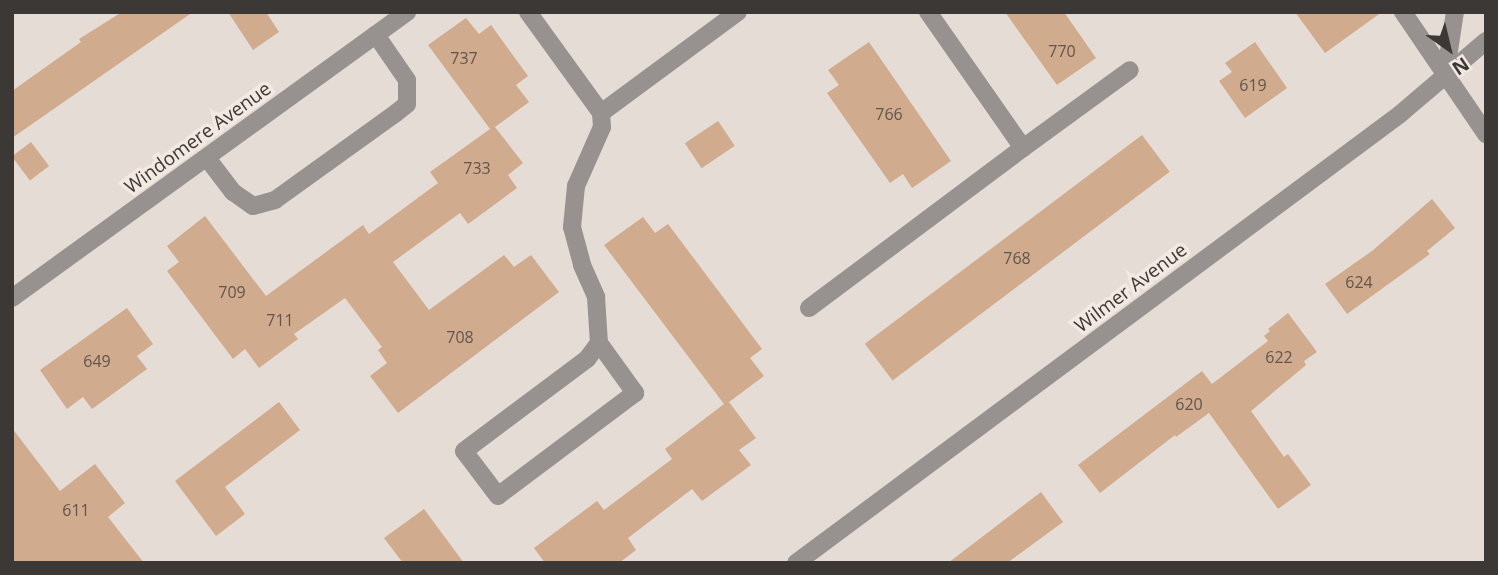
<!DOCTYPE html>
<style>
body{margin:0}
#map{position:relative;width:1498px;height:575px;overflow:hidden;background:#e5dcd5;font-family:"Open Sans",sans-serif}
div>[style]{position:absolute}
.building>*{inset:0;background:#d0ab8e;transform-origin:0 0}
.minor>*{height:18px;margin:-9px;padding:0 9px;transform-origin:9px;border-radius:9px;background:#979290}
span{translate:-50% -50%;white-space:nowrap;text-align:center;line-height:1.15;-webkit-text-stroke:7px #f3e9e2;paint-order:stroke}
.number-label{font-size:16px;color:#61554c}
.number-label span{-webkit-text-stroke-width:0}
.street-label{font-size:19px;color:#3c3836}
.frame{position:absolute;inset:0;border:14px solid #3c3836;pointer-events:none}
.north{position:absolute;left:1414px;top:14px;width:70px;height:70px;-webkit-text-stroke:5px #f3e9e2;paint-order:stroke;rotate:146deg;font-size:19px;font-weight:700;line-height:28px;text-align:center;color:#3c3836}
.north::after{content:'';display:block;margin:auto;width:24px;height:32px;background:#3c3836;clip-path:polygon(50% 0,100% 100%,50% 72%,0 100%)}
</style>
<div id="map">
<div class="building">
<i style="clip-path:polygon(122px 12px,193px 12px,12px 138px,12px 91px,81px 42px,79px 39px)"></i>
<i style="clip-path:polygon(228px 12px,266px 12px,279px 32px,253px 50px)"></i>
<i style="clip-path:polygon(1005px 12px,1064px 12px,1096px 58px,1057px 85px)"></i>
<i style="clip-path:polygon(1295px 12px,1382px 12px,1325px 53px)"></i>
<i style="clip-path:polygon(466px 18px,479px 34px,491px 25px,528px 76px,516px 85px,529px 102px,495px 127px,523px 163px,508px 175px,517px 188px,468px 224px,460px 213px,393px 262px,429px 310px,504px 255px,514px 267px,531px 255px,559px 292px,398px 413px,370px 376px,387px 363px,378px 350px,382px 347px,345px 298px,294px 334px,298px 339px,259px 368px,245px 349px,233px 359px,167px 271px,179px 262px,167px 246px,205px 216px,266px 296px,363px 225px,369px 234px,438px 183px,430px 172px,490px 129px,428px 45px)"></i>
<i style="clip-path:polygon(869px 42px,951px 161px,912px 188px,903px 174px,890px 183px,827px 93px,839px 85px,828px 70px)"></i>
<i style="clip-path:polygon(1255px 42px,1287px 88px,1245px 118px,1219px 81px,1232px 72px,1225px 63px)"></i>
<i style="left:718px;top:121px;width:30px;height:40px;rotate:56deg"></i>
<i style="left:1142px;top:135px;width:46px;height:347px;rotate:53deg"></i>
<i style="left:31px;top:142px;width:30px;height:24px;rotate:53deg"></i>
<i style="clip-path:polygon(1432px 199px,1455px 228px,1427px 251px,1430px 254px,1347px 314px,1325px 284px,1372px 251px)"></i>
<i style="clip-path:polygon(643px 217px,655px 233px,668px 224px,762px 349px,750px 358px,764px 376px,729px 402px,756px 438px,739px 450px,751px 465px,702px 501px,692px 489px,628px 538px,636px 550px,619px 563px,545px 563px,534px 548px,597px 501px,604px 510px,672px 459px,665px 449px,724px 404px,604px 245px)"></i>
<i style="clip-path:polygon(127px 308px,153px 344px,137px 356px,147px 369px,92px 409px,83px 397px,67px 409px,40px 370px)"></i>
<i style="clip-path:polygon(1288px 313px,1317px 352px,1304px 361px,1306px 365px,1251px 411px,1284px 457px,1288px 454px,1311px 485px,1278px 509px,1209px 413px,1176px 437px,1175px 435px,1100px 493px,1078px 465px,1202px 371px,1212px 384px,1268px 341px,1264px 336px,1270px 331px,1268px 329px)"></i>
<i style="clip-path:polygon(279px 402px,300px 430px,225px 487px,245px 514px,216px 536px,175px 481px)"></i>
<i style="clip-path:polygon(12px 428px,60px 491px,95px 464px,125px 503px,108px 517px,144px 563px,12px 563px)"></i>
<i style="clip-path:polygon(1041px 492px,1063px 522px,1007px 563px,948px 563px)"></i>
<i style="clip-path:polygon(424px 509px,464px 563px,403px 563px,384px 538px)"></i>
</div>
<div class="minor">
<i style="left:528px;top:12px;width:125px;rotate:54.1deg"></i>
<i style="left:601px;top:113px;width:14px;rotate:86deg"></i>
<i style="left:602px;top:127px;width:64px;rotate:113.8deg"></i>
<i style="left:576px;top:186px;width:41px;rotate:95.6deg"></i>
<i style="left:572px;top:227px;width:39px;rotate:75deg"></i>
<i style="left:582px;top:265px;width:35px;rotate:66deg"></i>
<i style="left:596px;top:297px;width:46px;rotate:86.3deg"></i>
<i style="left:599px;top:343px;width:62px;rotate:54.2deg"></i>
<i style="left:635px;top:393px;width:171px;rotate:143.1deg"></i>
<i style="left:498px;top:496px;width:56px;rotate:-127.1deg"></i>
<i style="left:464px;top:451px;width:154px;rotate:-36.8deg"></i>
<i style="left:587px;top:359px;width:20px;rotate:-53deg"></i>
<i style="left:1403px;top:12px;width:148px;rotate:55.8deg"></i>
<i style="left:1445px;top:77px;width:66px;rotate:-81.3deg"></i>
<i style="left:601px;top:113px;width:170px;rotate:-36.4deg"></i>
<i style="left:1023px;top:148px;width:132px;rotate:-36.1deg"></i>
<i style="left:207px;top:158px;width:43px;rotate:52.6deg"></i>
<i style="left:233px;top:192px;width:24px;rotate:35deg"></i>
<i style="left:253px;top:206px;width:23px;rotate:-15deg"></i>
<i style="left:275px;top:200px;width:149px;rotate:-35.7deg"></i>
<i style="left:396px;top:113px;width:14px;rotate:-39deg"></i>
<i style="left:407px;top:104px;width:24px;rotate:-90deg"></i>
<i style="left:407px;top:80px;width:55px;rotate:-124.6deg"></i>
<i style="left:12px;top:298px;width:488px;rotate:-35.9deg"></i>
<i style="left:809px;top:308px;width:267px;rotate:-36.8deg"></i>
<i style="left:1023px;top:148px;width:166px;rotate:-124.9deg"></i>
<i style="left:796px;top:563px;width:751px;rotate:-36.61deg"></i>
<i style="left:1399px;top:115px;width:114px;rotate:-40.4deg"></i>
</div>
<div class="number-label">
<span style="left:1062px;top:51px">770</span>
<span style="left:464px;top:58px">737</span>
<span style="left:1253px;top:85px">619</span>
<span style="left:889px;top:114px">766</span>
<span style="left:477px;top:168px">733</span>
<span style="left:1017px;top:258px">768</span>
<span style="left:1359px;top:282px">624</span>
<span style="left:232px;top:292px">709</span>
<span style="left:280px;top:320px">711</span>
<span style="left:460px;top:337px">708</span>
<span style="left:1279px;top:357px">622</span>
<span style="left:97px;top:361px">649</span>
<span style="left:1189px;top:404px">620</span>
<span style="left:76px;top:510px">611</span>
</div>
<div class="street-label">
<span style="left:198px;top:138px;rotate:-36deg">Windomere Avenue</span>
<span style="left:1131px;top:288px;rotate:-37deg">Wilmer Avenue</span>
</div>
<div class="frame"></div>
<div class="north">N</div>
</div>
